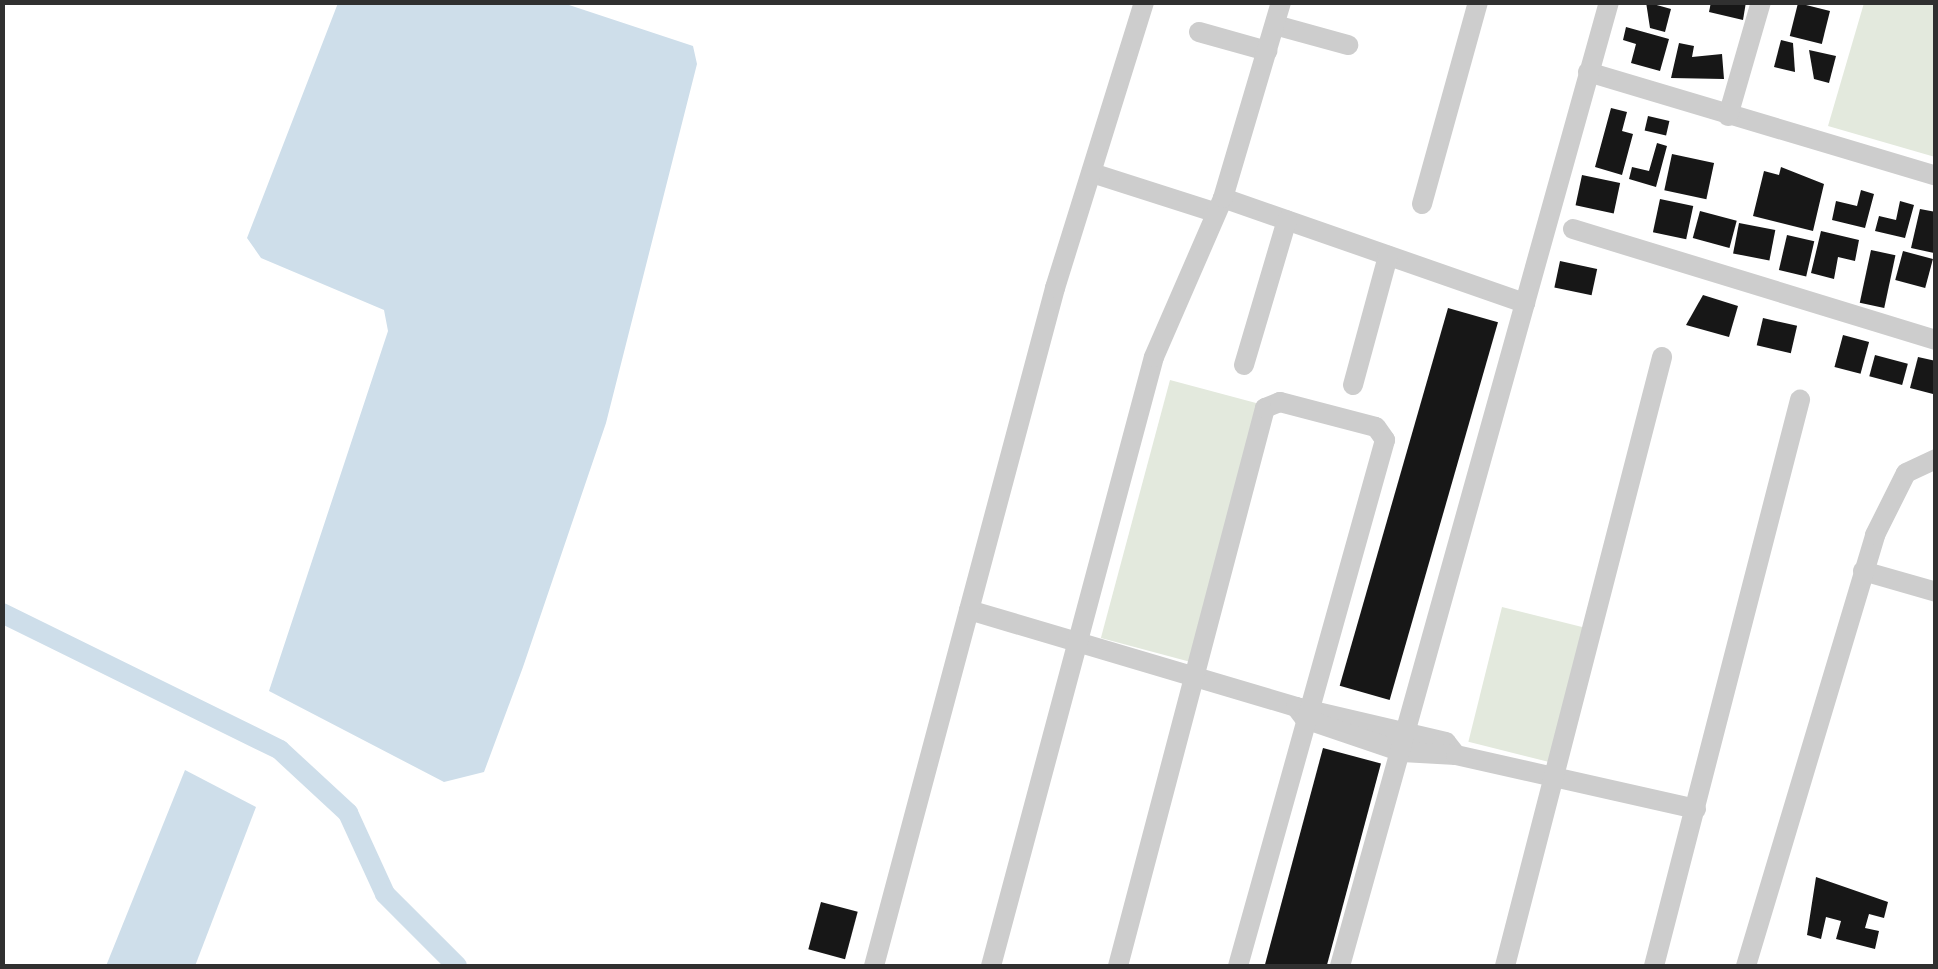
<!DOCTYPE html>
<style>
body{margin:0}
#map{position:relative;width:1938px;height:969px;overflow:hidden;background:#fff;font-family:"Fira Sans",sans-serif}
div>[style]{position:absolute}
.green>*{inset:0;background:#e3e9dd;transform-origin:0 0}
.water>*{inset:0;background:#cedeea}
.canal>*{height:20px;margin:-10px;padding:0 10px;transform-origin:10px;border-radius:10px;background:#cedeea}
.building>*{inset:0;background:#171717;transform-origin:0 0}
.minor>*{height:20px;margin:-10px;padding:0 10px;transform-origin:10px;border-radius:10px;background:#cdcdcd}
span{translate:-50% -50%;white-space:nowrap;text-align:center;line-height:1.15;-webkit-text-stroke:10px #fff;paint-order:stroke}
.frame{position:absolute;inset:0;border:5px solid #303030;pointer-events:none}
</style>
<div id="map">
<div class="green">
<i style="clip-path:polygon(1864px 3px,1935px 3px,1935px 157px,1828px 126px)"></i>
<i style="left:1170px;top:380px;width:92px;height:267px;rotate:15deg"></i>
<i style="left:1502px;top:607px;width:98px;height:139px;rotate:14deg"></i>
</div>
<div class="water">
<i style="clip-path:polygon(338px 3px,563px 3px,693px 46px,697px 64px,606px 423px,523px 667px,484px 772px,444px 782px,269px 691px,388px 331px,384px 310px,261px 258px,247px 238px)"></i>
<i style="clip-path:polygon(185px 770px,256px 807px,195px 966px,106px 966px)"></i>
</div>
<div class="canal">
<i style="left:2px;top:613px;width:310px;rotate:26.2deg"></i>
<i style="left:280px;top:750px;width:93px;rotate:42.8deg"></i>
<i style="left:348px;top:813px;width:89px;rotate:65.4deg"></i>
<i style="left:385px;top:894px;width:102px;rotate:45deg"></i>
</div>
<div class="building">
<i style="clip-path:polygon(1646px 2px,1671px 9px,1665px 32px,1650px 28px)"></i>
<i style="clip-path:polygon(1711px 2px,1746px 2px,1743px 20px,1709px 12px)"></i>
<i style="left:1798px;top:3px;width:33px;height:34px;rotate:14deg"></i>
<i style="clip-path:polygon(1626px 27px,1669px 39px,1660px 71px,1631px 63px,1636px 44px,1623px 40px)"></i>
<i style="clip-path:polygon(1781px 40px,1793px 43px,1795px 72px,1774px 67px)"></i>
<i style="clip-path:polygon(1679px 43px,1694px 46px,1692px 57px,1722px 54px,1724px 79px,1671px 78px)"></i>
<i style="clip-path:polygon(1809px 50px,1836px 56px,1829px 83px,1814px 79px)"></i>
<i style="clip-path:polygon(1611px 108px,1627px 112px,1622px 131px,1633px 134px,1622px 175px,1595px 167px)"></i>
<i style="left:1648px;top:116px;width:22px;height:15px;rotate:13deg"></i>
<i style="clip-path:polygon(1657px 143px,1667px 146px,1656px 187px,1629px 179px,1632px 167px,1649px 171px)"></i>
<i style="left:1672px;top:154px;width:43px;height:37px;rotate:12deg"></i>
<i style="clip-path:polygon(1781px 167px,1824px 184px,1813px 231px,1753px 216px,1764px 171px,1779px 175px)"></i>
<i style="left:1582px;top:175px;width:39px;height:31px;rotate:12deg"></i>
<i style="clip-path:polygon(1861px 190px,1874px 194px,1865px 228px,1832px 220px,1836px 201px,1857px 206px)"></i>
<i style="left:1660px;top:199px;width:34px;height:34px;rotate:12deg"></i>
<i style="clip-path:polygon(1900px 201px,1914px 205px,1905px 238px,1875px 231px,1879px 216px,1896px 220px)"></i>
<i style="clip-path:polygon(1920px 209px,1936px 212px,1934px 253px,1911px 248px)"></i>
<i style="left:1700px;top:211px;width:38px;height:28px;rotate:15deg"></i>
<i style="left:1739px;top:223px;width:37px;height:31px;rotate:11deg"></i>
<i style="clip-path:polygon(1821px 231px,1859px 240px,1855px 261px,1838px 257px,1834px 279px,1811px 273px)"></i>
<i style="left:1787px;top:235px;width:28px;height:36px;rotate:13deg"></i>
<i style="left:1871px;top:250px;width:25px;height:54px;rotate:12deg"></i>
<i style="left:1903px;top:251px;width:31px;height:30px;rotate:15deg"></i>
<i style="left:1560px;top:261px;width:38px;height:27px;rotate:12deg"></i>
<i style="clip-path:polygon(1703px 295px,1738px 306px,1729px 337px,1686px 325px)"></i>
<i style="left:1448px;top:308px;width:52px;height:393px;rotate:16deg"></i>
<i style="left:1763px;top:318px;width:35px;height:28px;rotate:13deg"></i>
<i style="left:1843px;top:335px;width:27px;height:33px;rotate:15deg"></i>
<i style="left:1875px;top:355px;width:34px;height:22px;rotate:15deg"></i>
<i style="clip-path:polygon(1918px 357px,1936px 361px,1933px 394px,1910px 388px)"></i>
<i style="left:1323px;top:748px;width:60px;height:226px;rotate:15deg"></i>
<i style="clip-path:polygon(1816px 877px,1888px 902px,1884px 918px,1869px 914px,1865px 928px,1879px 931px,1875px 949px,1836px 939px,1841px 921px,1826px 917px,1821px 939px,1807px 935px)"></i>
<i style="left:821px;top:902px;width:38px;height:49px;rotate:15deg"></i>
</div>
<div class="minor">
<i style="left:1275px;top:25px;width:76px;rotate:15.3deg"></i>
<i style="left:1199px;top:32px;width:71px;rotate:15.6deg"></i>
<i style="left:1588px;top:72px;width:363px;rotate:16.6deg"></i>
<i style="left:1728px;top:116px;width:119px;rotate:-73.9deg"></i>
<i style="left:1092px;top:173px;width:128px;rotate:17.7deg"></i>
<i style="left:1223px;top:198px;width:320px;rotate:19.2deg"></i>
<i style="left:1422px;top:204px;width:210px;rotate:-74.5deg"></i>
<i style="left:1573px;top:229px;width:380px;rotate:17deg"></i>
<i style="left:1244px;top:365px;width:151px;rotate:-73.5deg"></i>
<i style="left:1353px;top:385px;width:134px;rotate:-74.8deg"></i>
<i style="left:1863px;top:571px;width:76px;rotate:16deg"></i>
<i style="left:969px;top:610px;width:341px;rotate:16.5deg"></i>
<i style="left:1456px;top:755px;width:16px;rotate:-128deg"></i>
<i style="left:1446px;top:742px;width:154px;rotate:-166.9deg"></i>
<i style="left:1296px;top:707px;width:15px;rotate:53deg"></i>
<i style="left:1305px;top:719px;width:102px;rotate:18.8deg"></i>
<i style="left:1402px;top:752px;width:54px;rotate:3.2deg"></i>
<i style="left:1456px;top:755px;width:246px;rotate:12.7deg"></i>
<i style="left:874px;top:966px;width:702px;rotate:-75.05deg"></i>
<i style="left:1055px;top:288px;width:300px;rotate:-72.7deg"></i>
<i style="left:991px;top:966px;width:630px;rotate:-75.02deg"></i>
<i style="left:1154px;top:357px;width:173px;rotate:-66.5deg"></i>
<i style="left:1223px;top:198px;width:204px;rotate:-73.5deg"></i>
<i style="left:1118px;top:966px;width:577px;rotate:-75.24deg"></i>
<i style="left:1265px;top:408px;width:16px;rotate:-22deg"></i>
<i style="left:1280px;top:402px;width:99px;rotate:14.6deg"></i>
<i style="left:1376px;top:427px;width:16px;rotate:55deg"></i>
<i style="left:1385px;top:440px;width:546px;rotate:105.61deg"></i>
<i style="left:1340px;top:966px;width:1001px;rotate:-74.41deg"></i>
<i style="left:1505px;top:966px;width:629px;rotate:-75.54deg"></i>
<i style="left:1654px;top:966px;width:585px;rotate:-75.54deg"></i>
<i style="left:1746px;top:966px;width:450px;rotate:-73.3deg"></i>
<i style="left:1875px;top:535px;width:69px;rotate:-63.4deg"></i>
<i style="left:1906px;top:473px;width:33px;rotate:-25deg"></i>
</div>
<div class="frame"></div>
</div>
